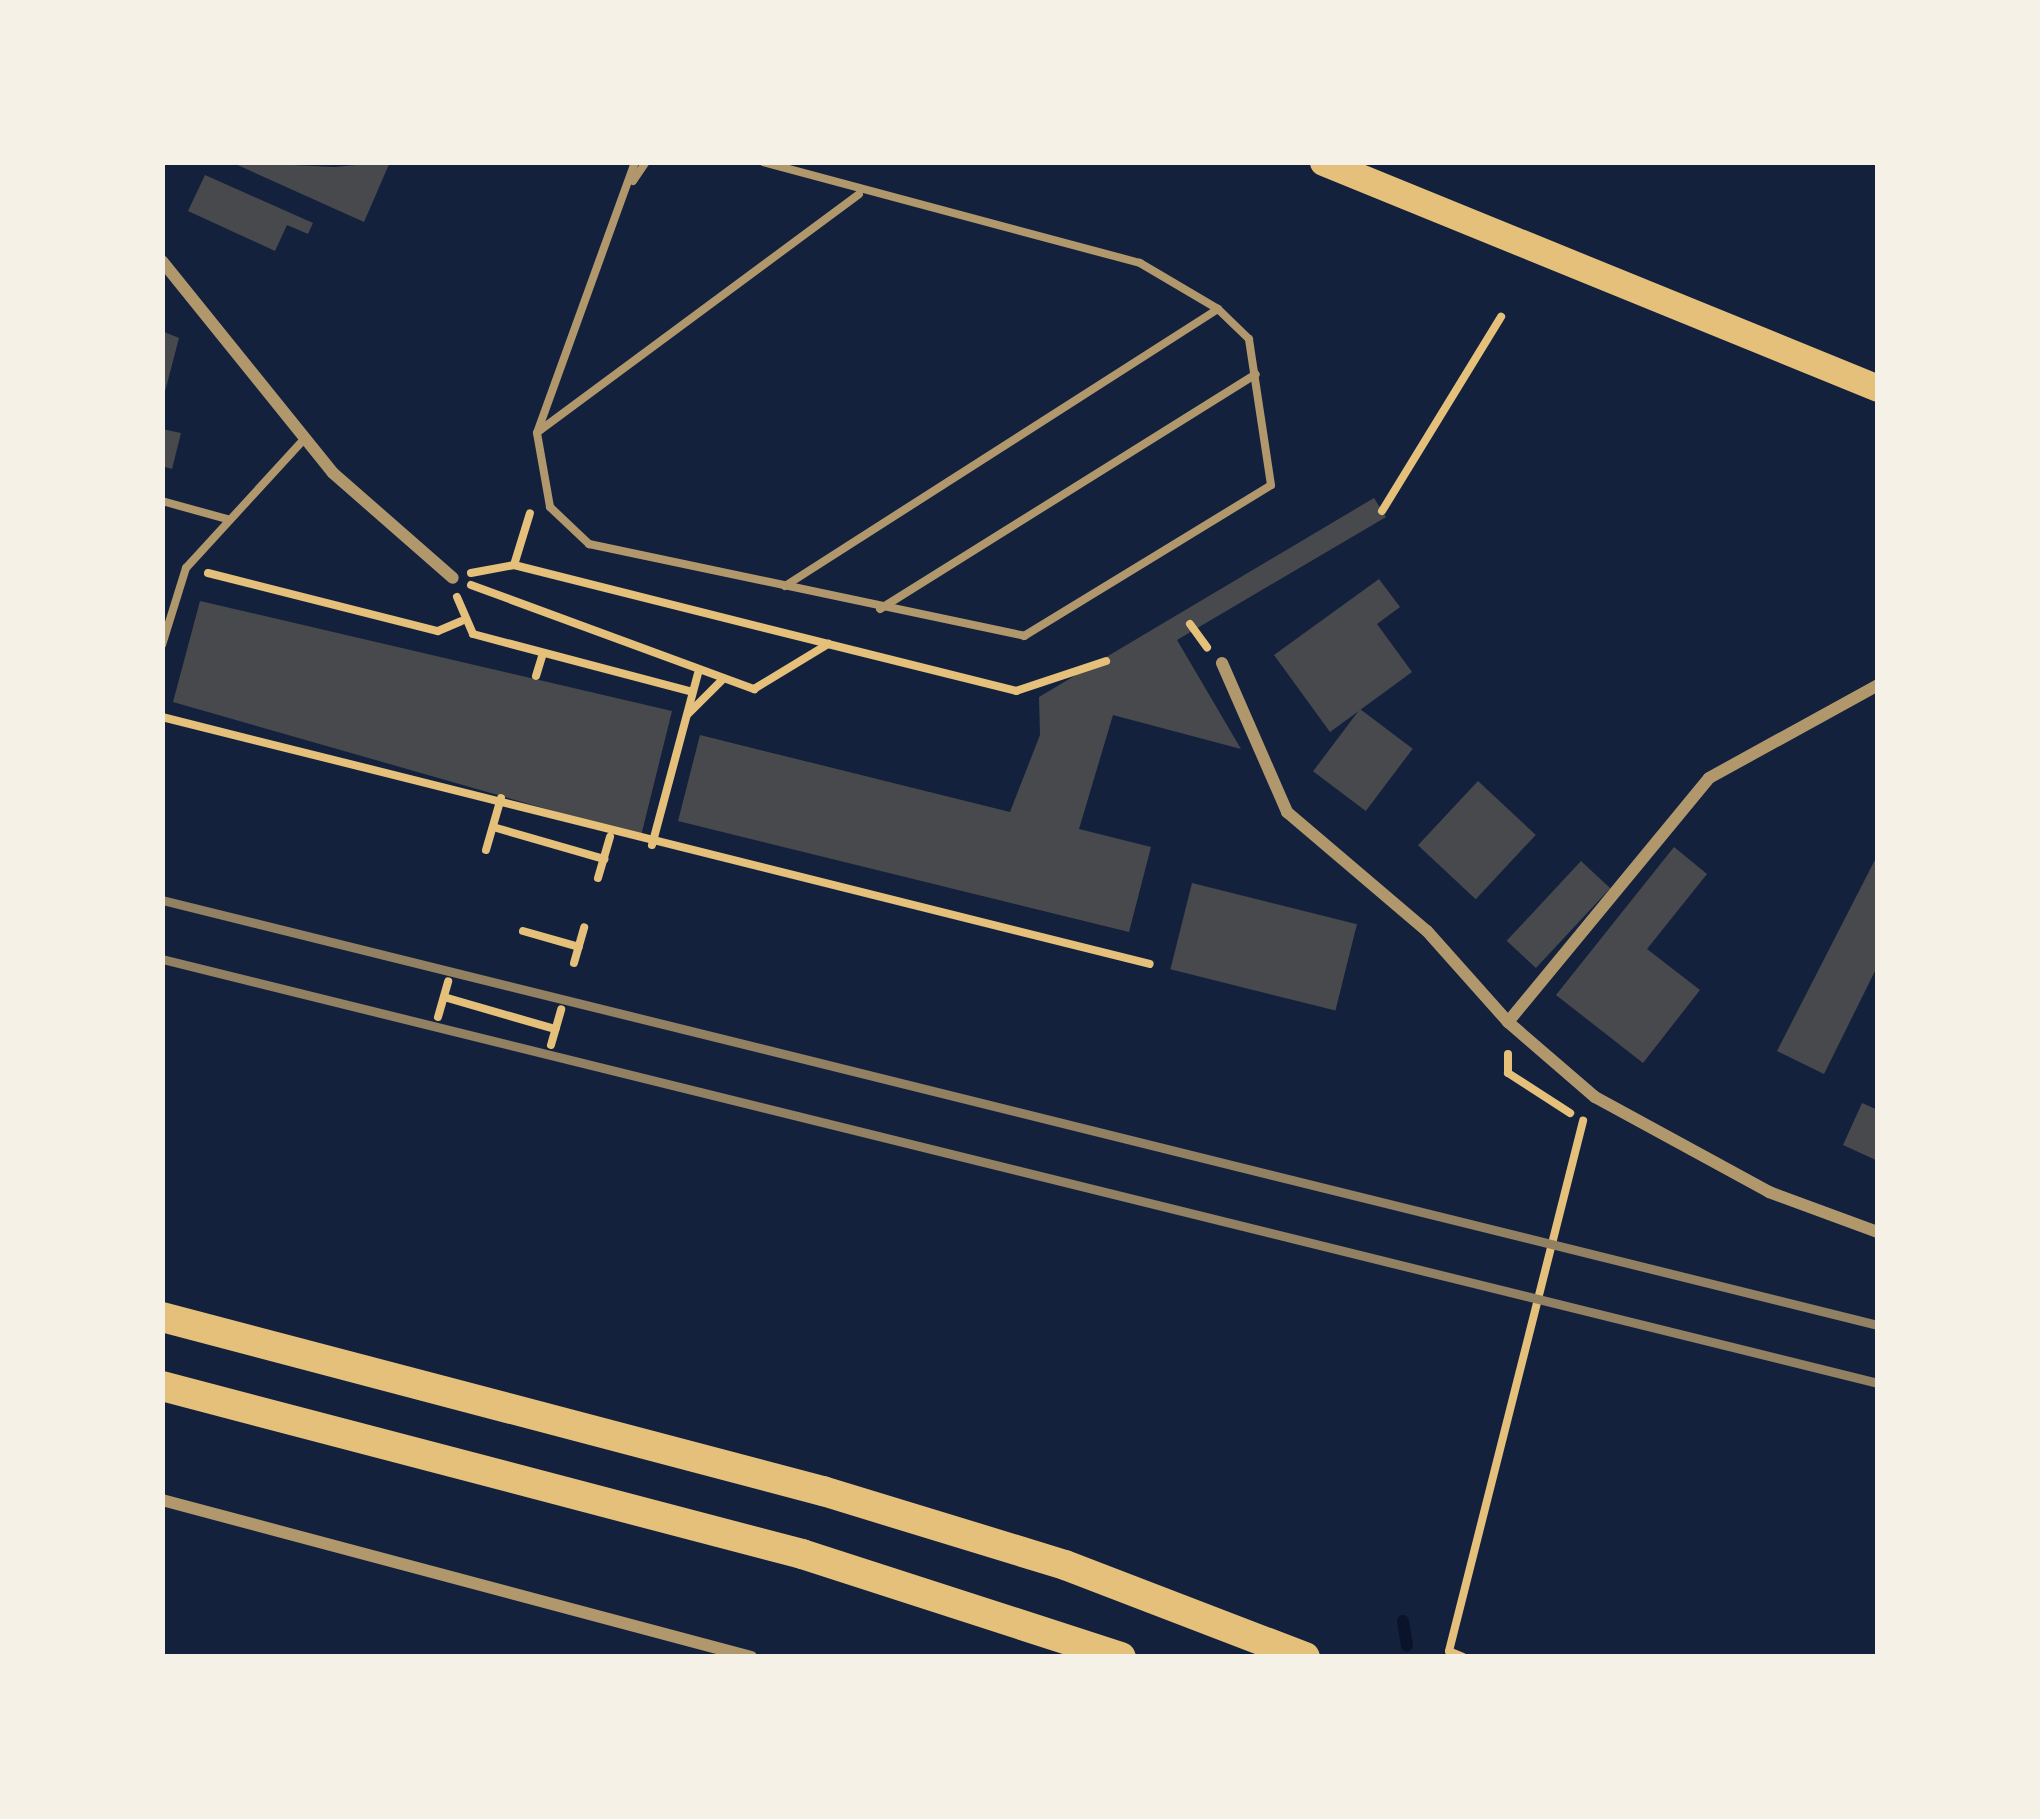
<!DOCTYPE html>
<style>
body{margin:0}
#map{position:relative;width:2040px;height:1819px;overflow:hidden;background:#14213d;font-family:"Varela Round",sans-serif}
div>[style]{position:absolute}
.stream>*{height:12px;margin:-6px;padding:0 6px;transform-origin:6px;border-radius:6px;background:#0b132b}
.building>*{inset:0;background:#48494c;transform-origin:0 0}
.path>*{height:8px;margin:-4px;padding:0 4px;transform-origin:4px;border-radius:4px;background:#e5c07b}
.service>*{height:8px;margin:-4px;padding:0 4px;transform-origin:4px;border-radius:4px;background:#b1986c}
.minor>*{height:12px;margin:-6px;padding:0 6px;transform-origin:6px;border-radius:6px;background:#b1986c}
.primary>*{height:27px;margin:-13.5px;padding:0 13.5px;transform-origin:13.5px;border-radius:13.5px;background:#e5c07b}
.motorway>*{height:30px;margin:-15px;padding:0 15px;transform-origin:15px;border-radius:15px;background:#e5c07b}
.rail>*{height:9px;margin:-4.5px;padding:0 4.5px;transform-origin:4.5px;border-radius:4.5px;background:#918062}
span{translate:-50% -50%;white-space:nowrap;text-align:center;line-height:1.15;-webkit-text-stroke:12px #f6f1e7;paint-order:stroke}
.frame{position:absolute;inset:0;border:165px solid #f6f1e7;pointer-events:none}
</style>
<div id="map">
<div class="stream">
<i style="left:1403px;top:1621px;width:25px;rotate:81deg"></i>
</div>
<div class="building">
<i style="clip-path:polygon(231px 162px,334px 167px,390px 162px,364px 222px)"></i>
<i style="clip-path:polygon(205px 175px,313px 223px,308px 234px,287px 225px,275px 251px,188px 211px)"></i>
<i style="clip-path:polygon(162px 331px,179px 338px,162px 403px)"></i>
<i style="clip-path:polygon(162px 429px,181px 433px,172px 469px,162px 466px)"></i>
<i style="clip-path:polygon(1374px 498px,1386px 517px,1177px 640px,1241px 749px,1113px 715px,1079px 829px,1151px 847px,1129px 932px,678px 821px,700px 735px,1010px 812px,1040px 735px,1039px 697px)"></i>
<i style="clip-path:polygon(1379px 579px,1400px 607px,1377px 624px,1412px 672px,1330px 732px,1274px 655px)"></i>
<i style="clip-path:polygon(200px 601px,672px 711px,641px 836px,173px 702px)"></i>
<i style="left:1360px;top:709px;width:66px;height:78px;rotate:37deg"></i>
<i style="left:1478px;top:781px;width:79px;height:88px;rotate:43deg"></i>
<i style="clip-path:polygon(1674px 847px,1707px 874px,1647px 949px,1700px 990px,1643px 1063px,1556px 995px)"></i>
<i style="clip-path:polygon(1878px 854px,1878px 965px,1824px 1074px,1777px 1051px)"></i>
<i style="left:1581px;top:861px;width:40px;height:109px;rotate:43deg"></i>
<i style="left:1192px;top:883px;width:170px;height:89px;rotate:14deg"></i>
<i style="clip-path:polygon(1862px 1103px,1878px 1110px,1878px 1161px,1843px 1145px)"></i>
</div>
<div class="path">
<i style="left:1382px;top:511px;width:228px;rotate:-58.5deg"></i>
<i style="left:514px;top:565px;width:54px;rotate:-72.9deg"></i>
<i style="left:208px;top:573px;width:237px;rotate:14.2deg"></i>
<i style="left:438px;top:631px;width:25px;rotate:-23deg"></i>
<i style="left:471px;top:573px;width:44px;rotate:-10.5deg"></i>
<i style="left:514px;top:565px;width:324px;rotate:14.1deg"></i>
<i style="left:471px;top:585px;width:302px;rotate:20.2deg"></i>
<i style="left:754px;top:689px;width:87px;rotate:-31.3deg"></i>
<i style="left:828px;top:644px;width:194px;rotate:14deg"></i>
<i style="left:1016px;top:691px;width:95px;rotate:-18.4deg"></i>
<i style="left:457px;top:597px;width:40px;rotate:66.6deg"></i>
<i style="left:473px;top:634px;width:227px;rotate:14.8deg"></i>
<i style="left:1190px;top:624px;width:29px;rotate:54deg"></i>
<i style="left:536px;top:676px;width:24px;rotate:-73deg"></i>
<i style="left:688px;top:714px;width:48px;rotate:-45deg"></i>
<i style="left:162px;top:717px;width:1018px;rotate:14.04deg"></i>
<i style="left:493px;top:827px;width:116px;rotate:16.1deg"></i>
<i style="left:652px;top:845px;width:178px;rotate:-75deg"></i>
<i style="left:486px;top:850px;width:54px;rotate:-73.9deg"></i>
<i style="left:598px;top:878px;width:43px;rotate:-73.7deg"></i>
<i style="left:523px;top:931px;width:58px;rotate:15.9deg"></i>
<i style="left:574px;top:963px;width:37px;rotate:-74deg"></i>
<i style="left:444px;top:997px;width:116px;rotate:16.1deg"></i>
<i style="left:438px;top:1017px;width:37px;rotate:-74deg"></i>
<i style="left:551px;top:1045px;width:37px;rotate:-74deg"></i>
<i style="left:1508px;top:1054px;width:19px;rotate:90deg"></i>
<i style="left:1508px;top:1073px;width:74px;rotate:32.8deg"></i>
<i style="left:1463px;top:1657px;width:15px;rotate:-157deg"></i>
<i style="left:1449px;top:1651px;width:547px;rotate:-75.81deg"></i>
</div>
<div class="service">
<i style="left:635px;top:162px;width:288px;rotate:109.9deg"></i>
<i style="left:537px;top:433px;width:75px;rotate:80deg"></i>
<i style="left:550px;top:507px;width:54px;rotate:43.5deg"></i>
<i style="left:589px;top:544px;width:445px;rotate:11.9deg"></i>
<i style="left:1024px;top:636px;width:289px;rotate:-31.4deg"></i>
<i style="left:1271px;top:485px;width:148px;rotate:-98.6deg"></i>
<i style="left:1249px;top:339px;width:43px;rotate:-135.9deg"></i>
<i style="left:1218px;top:309px;width:91px;rotate:-149.5deg"></i>
<i style="left:1140px;top:263px;width:390px;rotate:-165deg"></i>
<i style="left:633px;top:181px;width:23px;rotate:-56deg"></i>
<i style="left:539px;top:431px;width:398px;rotate:-36.5deg"></i>
<i style="left:162px;top:501px;width:67px;rotate:15.5deg"></i>
<i style="left:785px;top:586px;width:514px;rotate:-32.61deg"></i>
<i style="left:880px;top:609px;width:443px;rotate:-32deg"></i>
<i style="left:162px;top:645px;width:81px;rotate:-72.7deg"></i>
<i style="left:186px;top:568px;width:175px;rotate:-47.5deg"></i>
</div>
<div class="minor">
<i style="left:162px;top:261px;width:272px;rotate:51.1deg"></i>
<i style="left:333px;top:473px;width:159px;rotate:41.2deg"></i>
<i style="left:1222px;top:663px;width:163px;rotate:66.4deg"></i>
<i style="left:1287px;top:812px;width:184px;rotate:40.4deg"></i>
<i style="left:1427px;top:931px;width:122px;rotate:48.3deg"></i>
<i style="left:1508px;top:1022px;width:115px;rotate:40.8deg"></i>
<i style="left:1595px;top:1097px;width:198px;rotate:28.6deg"></i>
<i style="left:1769px;top:1192px;width:116px;rotate:20.2deg"></i>
<i style="left:1508px;top:1022px;width:316px;rotate:-50.5deg"></i>
<i style="left:1709px;top:778px;width:193px;rotate:-28.8deg"></i>
<i style="left:162px;top:1500px;width:610px;rotate:14.93deg"></i>
</div>
<div class="primary">
<i style="left:1323px;top:162px;width:599px;rotate:22.16deg"></i>
</div>
<div class="motorway">
<i style="left:162px;top:1317px;width:684px;rotate:14.75deg"></i>
<i style="left:823px;top:1491px;width:253px;rotate:17deg"></i>
<i style="left:1065px;top:1565px;width:257px;rotate:21deg"></i>
<i style="left:162px;top:1386px;width:662px;rotate:14.71deg"></i>
<i style="left:802px;top:1554px;width:335px;rotate:17.9deg"></i>
</div>
<div class="rail">
<i style="left:162px;top:900px;width:1768px;rotate:13.91deg"></i>
<i style="left:162px;top:959px;width:1768px;rotate:13.88deg"></i>
</div>
<div class="frame"></div>
</div>
